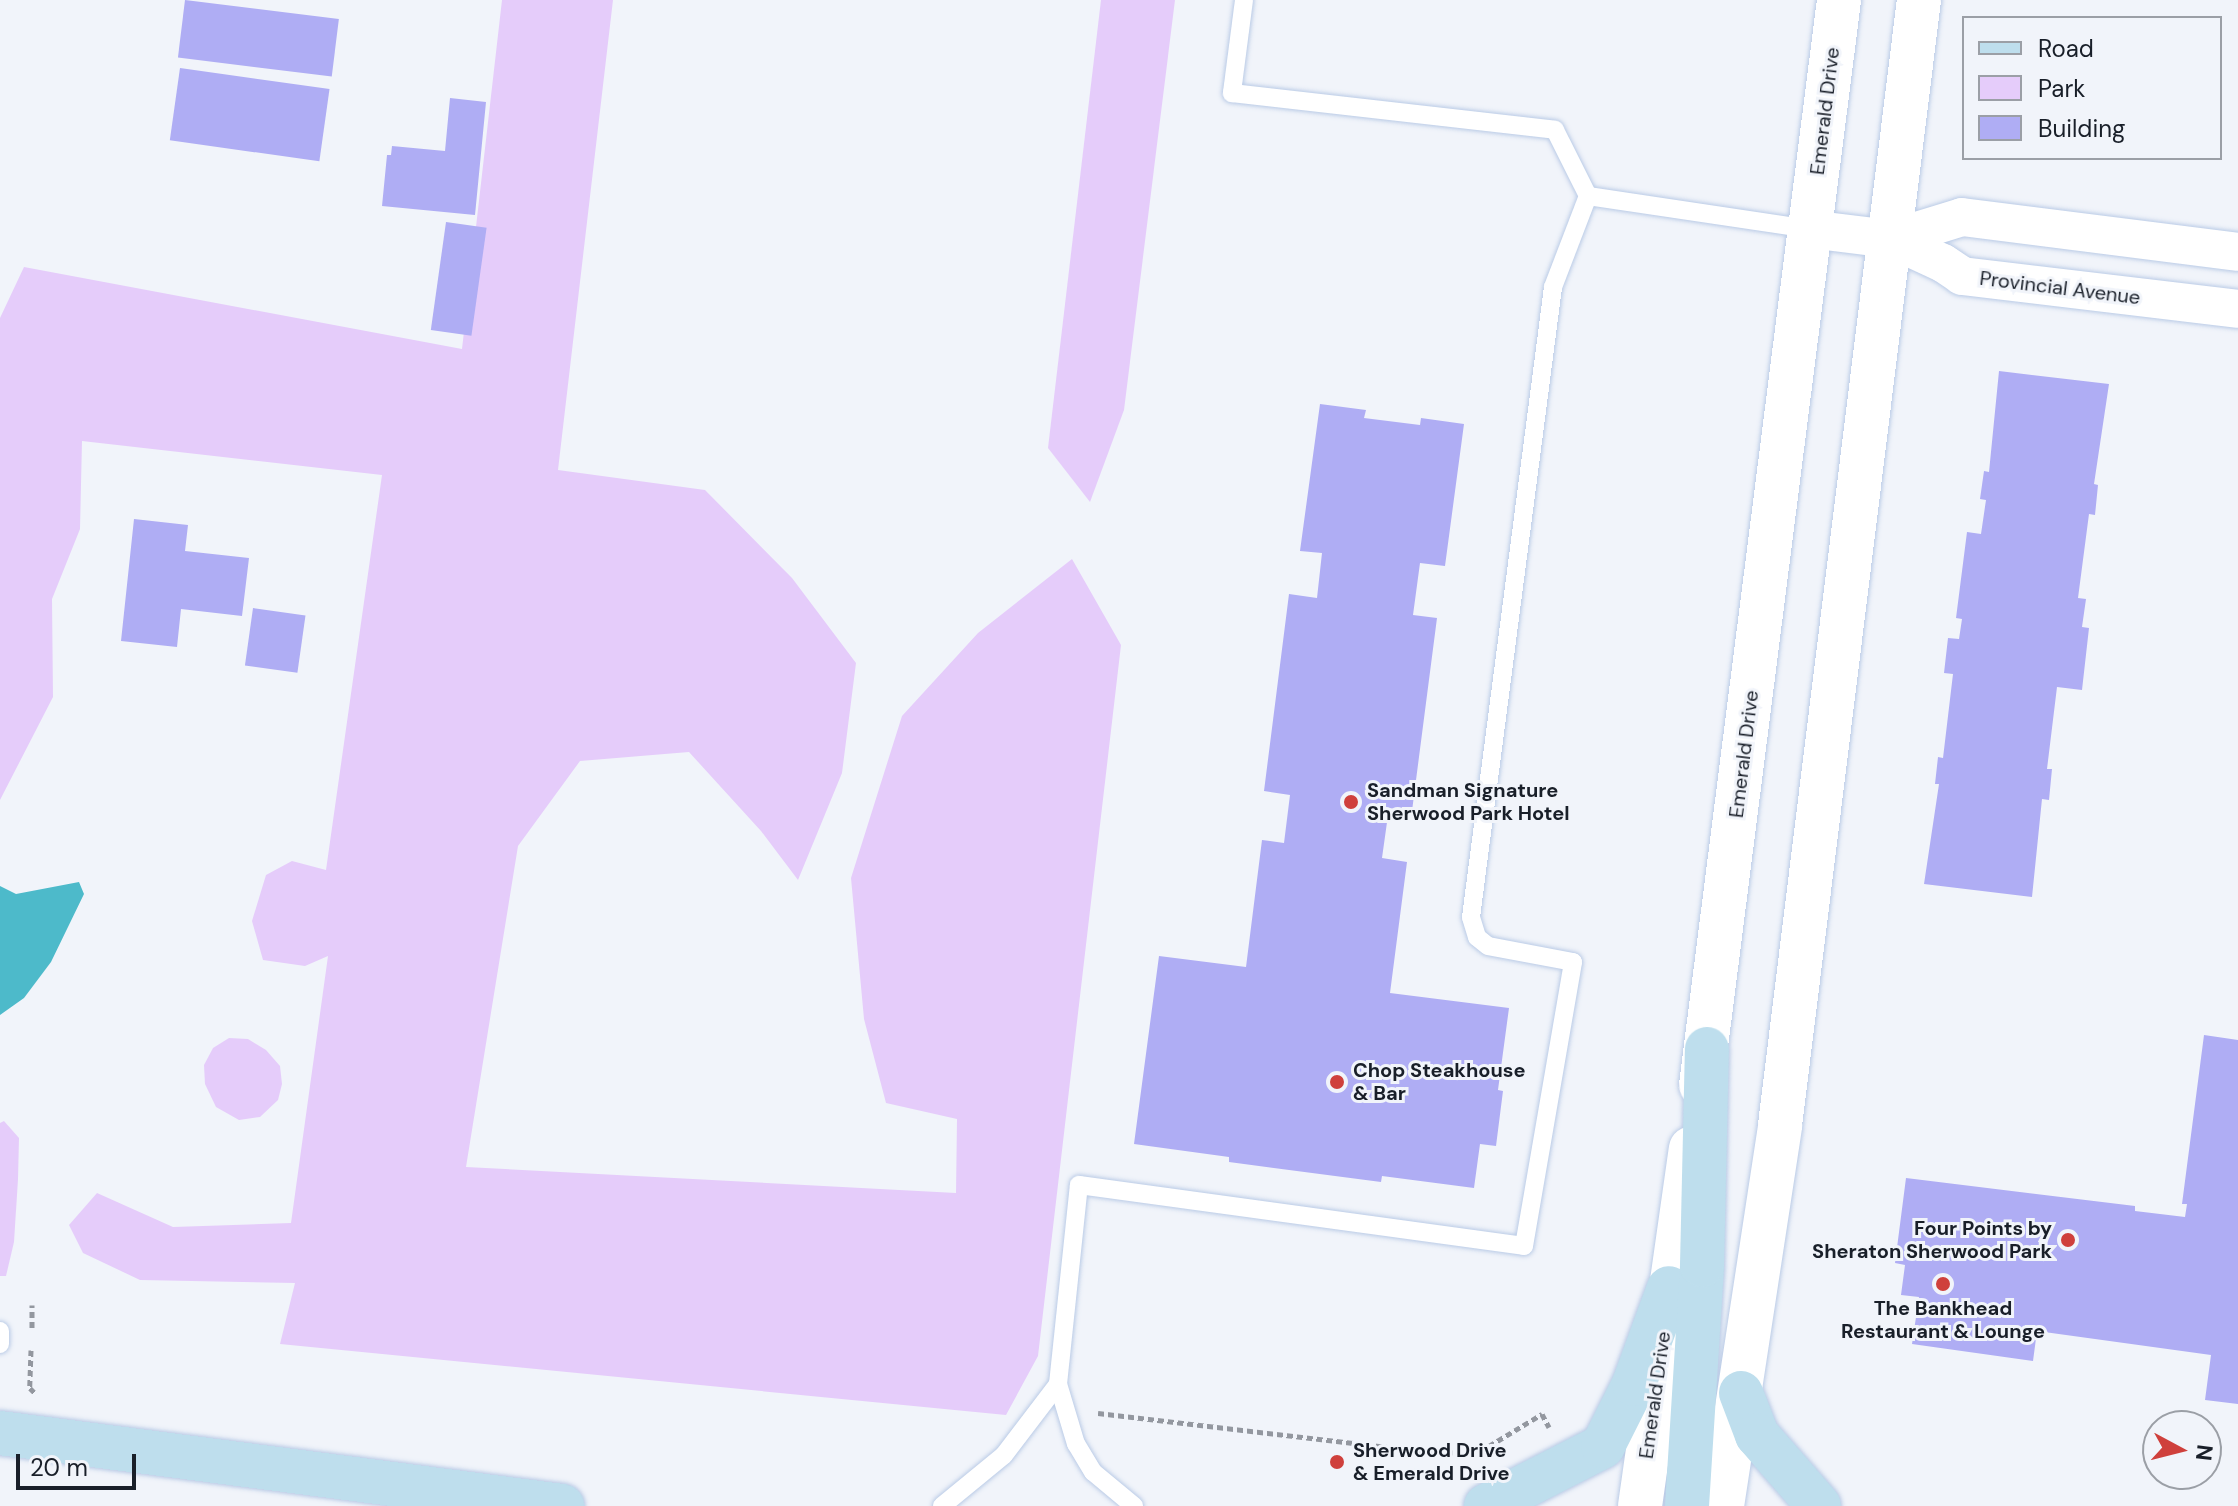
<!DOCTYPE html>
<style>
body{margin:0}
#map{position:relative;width:2238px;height:1506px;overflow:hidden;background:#f1f4fa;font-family:"DM Sans",sans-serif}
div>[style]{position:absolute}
.green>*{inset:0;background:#e5ccfa}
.water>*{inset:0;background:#4dbaca}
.building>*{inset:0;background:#afadf4;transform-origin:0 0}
.path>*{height:5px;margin-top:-2.5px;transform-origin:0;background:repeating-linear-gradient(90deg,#93979f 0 6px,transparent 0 10px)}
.roads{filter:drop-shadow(0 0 2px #bacbe6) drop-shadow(0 0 2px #bacbe6)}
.service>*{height:18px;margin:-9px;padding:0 9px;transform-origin:9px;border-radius:9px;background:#fff}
.minor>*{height:38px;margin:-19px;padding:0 19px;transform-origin:19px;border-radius:19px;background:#fff}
.tertiary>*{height:44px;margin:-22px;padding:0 22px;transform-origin:22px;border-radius:22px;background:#fff}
.secondary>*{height:44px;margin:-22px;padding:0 22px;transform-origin:22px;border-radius:22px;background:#bedeed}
.dots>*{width:22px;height:22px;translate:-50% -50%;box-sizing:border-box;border:4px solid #f1f4fa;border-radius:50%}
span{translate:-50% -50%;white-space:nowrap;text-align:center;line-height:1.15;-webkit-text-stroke:6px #f1f4fa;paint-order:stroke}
.street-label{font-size:20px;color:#191f29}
.poi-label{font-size:20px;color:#191f29;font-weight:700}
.left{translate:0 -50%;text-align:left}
.right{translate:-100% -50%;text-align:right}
.legend{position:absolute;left:1962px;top:16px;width:260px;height:144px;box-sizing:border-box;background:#f1f4fa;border:2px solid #9b9fa6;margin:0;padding:10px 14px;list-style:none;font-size:24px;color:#191f29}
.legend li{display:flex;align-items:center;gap:16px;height:40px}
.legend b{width:40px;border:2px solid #9b9fa6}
.north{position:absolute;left:2142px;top:1410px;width:80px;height:80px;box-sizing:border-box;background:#f1f4fa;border:2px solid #9b9fa6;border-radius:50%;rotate:97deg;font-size:22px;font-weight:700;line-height:32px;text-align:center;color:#191f29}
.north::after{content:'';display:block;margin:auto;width:28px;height:36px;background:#cf403c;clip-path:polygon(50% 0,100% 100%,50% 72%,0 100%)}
.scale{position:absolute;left:16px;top:1454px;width:120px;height:36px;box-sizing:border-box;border:4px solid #191f29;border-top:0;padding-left:10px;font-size:24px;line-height:28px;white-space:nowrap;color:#191f29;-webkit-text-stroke:6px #f1f4fa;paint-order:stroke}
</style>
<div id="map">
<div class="green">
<i style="clip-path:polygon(502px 0,613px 0,558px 470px,705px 490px,792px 578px,856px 663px,842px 773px,798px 880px,761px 831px,689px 752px,580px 761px,518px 846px,466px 1167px,956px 1193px,957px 1119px,886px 1103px,864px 1019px,851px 878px,902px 716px,978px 633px,1072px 559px,1121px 645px,1038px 1356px,1006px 1415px,280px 1344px,295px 1283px,140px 1280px,83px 1253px,69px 1225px,97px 1193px,173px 1227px,291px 1223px,328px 956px,305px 966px,263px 960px,252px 921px,266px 875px,292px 861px,326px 870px,382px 475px,82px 441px,80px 529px,52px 599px,53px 697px,0 800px,0 318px,24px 267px,462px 349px)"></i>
<i style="clip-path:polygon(1101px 0,1175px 0,1124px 410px,1090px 502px,1048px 448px)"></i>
<i style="clip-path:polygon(229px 1038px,248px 1039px,266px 1050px,280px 1066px,282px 1084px,278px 1100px,260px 1117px,239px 1120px,216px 1107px,205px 1084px,204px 1065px,213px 1048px)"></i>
<i style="clip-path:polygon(4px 1121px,19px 1138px,18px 1179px,14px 1242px,6px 1276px,0 1276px,0 1123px)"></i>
</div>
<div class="water">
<i style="clip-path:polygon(79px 882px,84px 894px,51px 962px,24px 998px,0 1015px,0 886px,16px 894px)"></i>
</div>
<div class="building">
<i style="left:185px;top:0;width:155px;height:58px;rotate:7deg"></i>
<i style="left:180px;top:68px;width:151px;height:73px;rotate:8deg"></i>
<i style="clip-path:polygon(450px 98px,486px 102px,475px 215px,382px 206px,387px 155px,391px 155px,392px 146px,445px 151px)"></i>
<i style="left:446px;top:222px;width:41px;height:109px;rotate:8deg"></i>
<i style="clip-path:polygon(1999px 371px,2109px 384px,2094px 484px,2098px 485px,2095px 515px,2089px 514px,2078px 598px,2086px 599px,2082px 627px,2089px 628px,2082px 690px,2057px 687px,2047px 769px,2052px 769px,2049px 800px,2042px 799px,2032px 897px,1924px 884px,1939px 784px,1935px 784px,1938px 757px,1943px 758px,1953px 674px,1944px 673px,1948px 638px,1959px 639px,1962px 619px,1956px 618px,1967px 532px,1981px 534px,1986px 500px,1980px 499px,1984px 471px,1989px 472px)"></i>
<i style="clip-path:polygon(1320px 404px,1366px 410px,1364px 418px,1420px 425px,1421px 418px,1464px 424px,1445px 566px,1420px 563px,1413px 615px,1437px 618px,1412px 811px,1389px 808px,1382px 858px,1407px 862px,1390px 993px,1509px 1008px,1498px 1090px,1503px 1091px,1496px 1146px,1480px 1144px,1474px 1188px,1382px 1176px,1381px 1182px,1229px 1162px,1229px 1157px,1134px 1144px,1159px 956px,1246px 967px,1262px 840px,1284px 843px,1290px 795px,1264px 791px,1289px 594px,1317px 598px,1322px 553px,1300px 551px)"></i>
<i style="clip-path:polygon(134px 519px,188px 525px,185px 551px,249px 558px,242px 616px,181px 609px,177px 647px,121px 641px)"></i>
<i style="left:253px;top:608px;width:53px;height:58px;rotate:8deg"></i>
<i style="clip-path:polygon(2204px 1035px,2238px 1040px,2238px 1404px,2205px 1400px,2211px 1355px,2037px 1331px,2033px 1361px,1912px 1344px,1919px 1297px,1901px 1295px,1905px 1265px,1895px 1263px,1906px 1178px,2135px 1206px,2135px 1211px,2185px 1217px,2187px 1204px,2182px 1204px)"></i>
</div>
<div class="path">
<i style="left:32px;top:1328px;width:23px;rotate:-90deg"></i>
<i style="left:31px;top:1350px;width:38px;rotate:92deg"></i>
<i style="left:30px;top:1388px;width:8px;rotate:45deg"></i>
<i style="left:1098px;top:1413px;width:341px;rotate:6.7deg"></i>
<i style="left:1437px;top:1453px;width:28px;rotate:-2deg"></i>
<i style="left:1465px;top:1452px;width:25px;rotate:-14deg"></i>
<i style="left:1489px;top:1446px;width:62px;rotate:-31.1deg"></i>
<i style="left:1542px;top:1414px;width:15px;rotate:62deg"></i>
</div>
<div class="roads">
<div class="service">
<i style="left:1244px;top:0;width:94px;rotate:97.4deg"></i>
<i style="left:1232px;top:93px;width:325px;rotate:6.5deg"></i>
<i style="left:1555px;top:130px;width:74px;rotate:63.4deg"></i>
<i style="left:0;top:1331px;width:13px;rotate:90deg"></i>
<i style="left:942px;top:1506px;width:80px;rotate:-39.4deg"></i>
<i style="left:1004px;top:1455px;width:89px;rotate:-52.7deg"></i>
<i style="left:1134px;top:1506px;width:53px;rotate:-140.3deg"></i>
<i style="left:1093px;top:1472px;width:33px;rotate:-121deg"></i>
<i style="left:1076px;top:1444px;width:63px;rotate:-106.7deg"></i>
<i style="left:1058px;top:1384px;width:200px;rotate:-84deg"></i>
<i style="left:1079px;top:1185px;width:449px;rotate:7.8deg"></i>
<i style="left:1524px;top:1246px;width:288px;rotate:-80.2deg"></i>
<i style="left:1573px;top:962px;width:86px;rotate:-169.3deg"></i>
<i style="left:1488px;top:946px;width:14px;rotate:-141deg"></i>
<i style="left:1477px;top:937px;width:21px;rotate:-107deg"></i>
<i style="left:1471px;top:917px;width:635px;rotate:-82.58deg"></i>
<i style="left:1553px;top:287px;width:97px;rotate:-69deg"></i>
<i style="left:1588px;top:196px;width:223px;rotate:8.5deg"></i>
</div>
<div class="minor">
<i style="left:1809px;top:229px;width:83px;rotate:7deg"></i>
<i style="left:1891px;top:239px;width:57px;rotate:24.8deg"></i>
<i style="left:1943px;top:263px;width:23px;rotate:34deg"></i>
<i style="left:1962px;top:276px;width:278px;rotate:6.8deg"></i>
<i style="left:1891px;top:239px;width:74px;rotate:-17.2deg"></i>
<i style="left:1962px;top:217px;width:278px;rotate:7.2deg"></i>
</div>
<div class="tertiary">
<i style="left:1701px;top:1085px;width:1094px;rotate:-82.75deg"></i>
<i style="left:1640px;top:1506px;width:361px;rotate:-81.9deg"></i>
<i style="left:1722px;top:1506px;width:385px;rotate:-81.3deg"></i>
<i style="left:1780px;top:1125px;width:1134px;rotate:-82.96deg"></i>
</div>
<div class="secondary">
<i style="left:1741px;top:1393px;width:45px;rotate:69.1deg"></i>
<i style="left:1757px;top:1435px;width:94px;rotate:48.9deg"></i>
<i style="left:0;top:1433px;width:567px;rotate:7.4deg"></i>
<i style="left:1486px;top:1506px;width:131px;rotate:-27.1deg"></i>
<i style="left:1603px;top:1446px;width:69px;rotate:-63.4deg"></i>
<i style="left:1634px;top:1384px;width:102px;rotate:-70deg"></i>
<i style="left:1687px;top:1506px;width:241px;rotate:-86.4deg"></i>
<i style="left:1702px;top:1265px;width:216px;rotate:-88.7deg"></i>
</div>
</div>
<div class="dots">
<i style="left:1351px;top:802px;background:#cf403c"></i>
<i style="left:1337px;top:1082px;background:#cf403c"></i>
<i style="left:2068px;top:1240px;background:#cf403c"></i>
<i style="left:1943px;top:1284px;background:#cf403c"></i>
<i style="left:1337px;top:1462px;background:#cf403c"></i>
</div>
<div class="street-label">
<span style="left:1825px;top:111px;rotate:-83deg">Emerald Drive</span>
<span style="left:2060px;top:288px;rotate:7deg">Provincial Avenue</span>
<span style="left:1744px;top:754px;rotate:-83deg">Emerald Drive</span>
<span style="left:1655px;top:1395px;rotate:-82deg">Emerald Drive</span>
</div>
<div class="poi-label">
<span class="left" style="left:1367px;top:802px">Sandman Signature<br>Sherwood Park Hotel</span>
<span class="left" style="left:1353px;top:1082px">Chop Steakhouse<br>&amp; Bar</span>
<span class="right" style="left:2052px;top:1240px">Four Points by<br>Sheraton Sherwood Park</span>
<span style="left:1943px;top:1320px">The Bankhead<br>Restaurant &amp; Lounge</span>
<span class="left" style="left:1353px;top:1462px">Sherwood Drive<br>&amp; Emerald Drive</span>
</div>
<ul class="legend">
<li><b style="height:10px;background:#bedeed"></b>Road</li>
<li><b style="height:22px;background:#e5ccfa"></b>Park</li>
<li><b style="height:22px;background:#afadf4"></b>Building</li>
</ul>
<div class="north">N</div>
<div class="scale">20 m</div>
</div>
